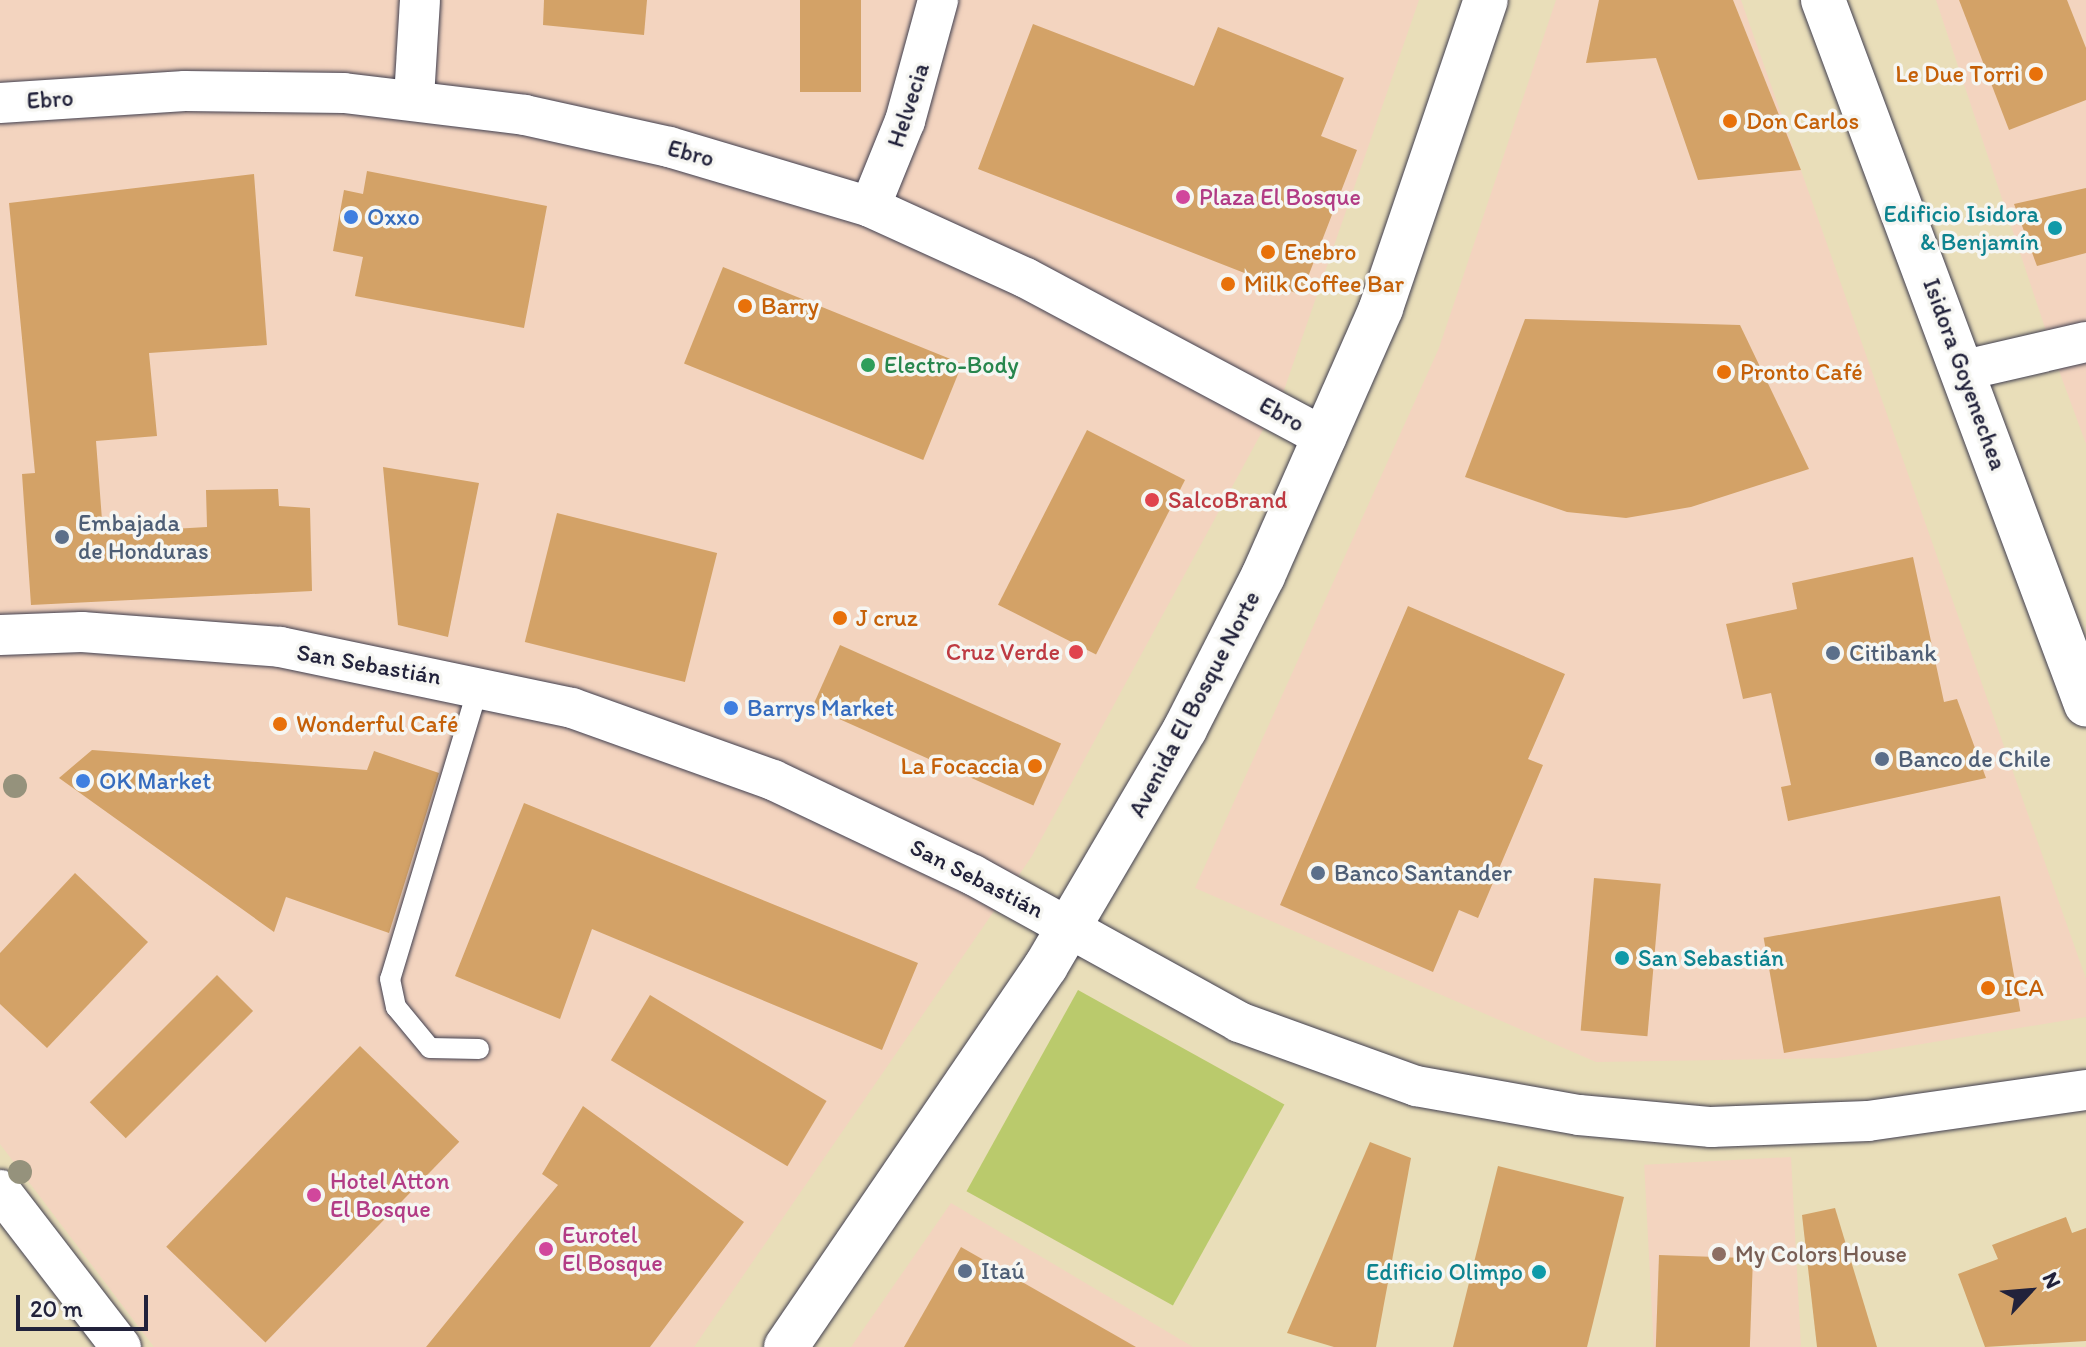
<!DOCTYPE html>
<meta charset="utf-8">
<style>
body{margin:0}
#map{position:relative;width:2086px;height:1347px;overflow:hidden;background:#e9deb9;font-family:Itim,sans-serif}
div>[style]{position:absolute}
.built>*{inset:0;background:#f3d4bf;transform-origin:0 0}
.green>*{inset:0;background:#baca6c;transform-origin:0 0}
.building>*{inset:0;background:#d3a267;transform-origin:0 0}
.roads{filter:drop-shadow(0 0 2px #403e4e) drop-shadow(0 0 2px #403e4e)}
.lane>*{height:20px;margin:-10px;padding:0 10px;transform-origin:10px;border-radius:10px;background:#fff}
.street>*{height:40px;margin:-20px;padding:0 20px;transform-origin:20px;border-radius:20px;background:#fff}
.secondary>*{height:44px;margin:-22px;padding:0 22px;transform-origin:22px;border-radius:22px;background:#fff}
.trees>*{width:24px;height:24px;margin:-12px;border-radius:50%;background:#95927c}
.dots>*{width:22px;height:22px;translate:-50% -50%;box-sizing:border-box;border:4px solid #f6f6f2;border-radius:50%}
span{translate:-50% -50%;white-space:nowrap;text-align:center;line-height:1.15;-webkit-text-stroke:7px #f6f6f2;paint-order:stroke}
.food-label{font-size:24px;color:#c56008}
.right{translate:-100% -50%;text-align:right}
.left{translate:0 -50%;text-align:left}
.street-label{font-size:24px;color:#22223b}
.hotel-label{font-size:24px;color:#b23c85}
.culture-label{font-size:24px;color:#0d838f}
.shop-label{font-size:24px;color:#366cbe}
.leisure-label{font-size:24px;color:#27864d}
.health-label{font-size:24px;color:#be3a42}
.service-label{font-size:24px;color:#4e5e75}
.education-label{font-size:24px;color:#785e54}
.north{position:absolute;left:1990px;top:1251px;width:80px;height:80px;-webkit-text-stroke:6px #f6f6f2;paint-order:stroke;rotate:64deg;font-size:22px;font-weight:700;line-height:32px;text-align:center;color:#22223b}
.north::after{content:'';display:block;margin:auto;width:28px;height:36px;background:#22223b;clip-path:polygon(50% 0,100% 100%,50% 72%,0 100%)}
.scale{position:absolute;left:16px;top:1295px;width:132px;height:36px;box-sizing:border-box;border:4px solid #22223b;border-top:0;padding-left:10px;font-size:24px;line-height:28px;white-space:nowrap;color:#22223b;-webkit-text-stroke:6px #f6f6f2;paint-order:stroke}
</style>
<div id="map">
<div class="built">
<i style="clip-path:polygon(0 0,1419px 0,1283px 393px,1032px 856px,694px 1347px,154px 1347px,0 1144px)"></i>
<i style="clip-path:polygon(1556px 0,1741px 0,2086px 979px,2086px 1017px,1837px 1058px,1596px 1062px,1195px 888px,1439px 348px)"></i>
<i style="clip-path:polygon(1936px 0,2086px 0,2086px 444px,2061px 376px)"></i>
<i style="left:1791px;top:1157px;width:190px;height:147px;rotate:87deg"></i>
<i style="clip-path:polygon(951px 1203px,1193px 1347px,851px 1347px)"></i>
</div>
<div class="green">
<i style="left:1078px;top:990px;width:236px;height:230px;rotate:29deg"></i>
</div>
<div class="building">
<i style="clip-path:polygon(544px 0,647px 0,644px 35px,543px 25px)"></i>
<i style="left:800px;top:0;width:61px;height:92px"></i>
<i style="clip-path:polygon(1599px 0,1733px 0,1801px 170px,1698px 180px,1656px 58px,1586px 63px)"></i>
<i style="clip-path:polygon(1959px 0,2067px 0,2086px 48px,2086px 100px,2009px 130px)"></i>
<i style="clip-path:polygon(1033px 24px,1194px 86px,1218px 27px,1344px 78px,1321px 136px,1357px 150px,1301px 295px,978px 169px)"></i>
<i style="clip-path:polygon(367px 171px,547px 206px,524px 328px,355px 296px,363px 257px,333px 251px,344px 190px,363px 194px)"></i>
<i style="clip-path:polygon(254px 174px,267px 345px,149px 353px,157px 436px,96px 441px,103px 533px,207px 527px,206px 490px,278px 489px,279px 506px,310px 508px,312px 591px,31px 605px,22px 474px,35px 473px,9px 203px)"></i>
<i style="clip-path:polygon(2086px 188px,2086px 253px,2037px 266px,2014px 204px)"></i>
<i style="left:723px;top:267px;width:258px;height:104px;rotate:22deg"></i>
<i style="clip-path:polygon(1525px 319px,1740px 325px,1809px 469px,1691px 507px,1626px 518px,1567px 512px,1465px 477px)"></i>
<i style="left:1087px;top:430px;width:110px;height:196px;rotate:27deg"></i>
<i style="clip-path:polygon(383px 467px,479px 483px,448px 637px,398px 625px)"></i>
<i style="left:557px;top:513px;width:165px;height:133px;rotate:14deg"></i>
<i style="clip-path:polygon(1913px 557px,1944px 702px,1957px 699px,1986px 778px,1788px 821px,1781px 787px,1791px 785px,1771px 693px,1743px 699px,1726px 624px,1797px 609px,1792px 583px)"></i>
<i style="clip-path:polygon(1408px 606px,1565px 674px,1528px 759px,1543px 765px,1478px 918px,1459px 910px,1433px 972px,1280px 905px)"></i>
<i style="left:840px;top:645px;width:242px;height:68px;rotate:24deg"></i>
<i style="clip-path:polygon(92px 750px,367px 770px,374px 751px,439px 773px,389px 933px,286px 897px,274px 932px,59px 778px)"></i>
<i style="clip-path:polygon(524px 803px,918px 963px,882px 1050px,592px 929px,560px 1019px,455px 976px)"></i>
<i style="clip-path:polygon(75px 873px,148px 942px,47px 1048px,0 1004px,0 953px)"></i>
<i style="left:1594px;top:878px;width:67px;height:153px;rotate:5deg"></i>
<i style="left:2000px;top:896px;width:117px;height:240px;rotate:80deg"></i>
<i style="left:217px;top:975px;width:51px;height:180px;rotate:45deg"></i>
<i style="left:650px;top:995px;width:206px;height:76px;rotate:31deg"></i>
<i style="left:360px;top:1046px;width:138px;height:279px;rotate:44deg"></i>
<i style="clip-path:polygon(583px 1106px,744px 1222px,650px 1347px,426px 1347px,558px 1185px,542px 1174px)"></i>
<i style="clip-path:polygon(1370px 1142px,1411px 1158px,1376px 1347px,1334px 1347px,1287px 1333px)"></i>
<i style="clip-path:polygon(1498px 1166px,1624px 1197px,1587px 1347px,1453px 1347px)"></i>
<i style="clip-path:polygon(1835px 1208px,1877px 1347px,1817px 1347px,1802px 1215px)"></i>
<i style="clip-path:polygon(2066px 1217px,2072px 1233px,2086px 1228px,2086px 1341px,1985px 1347px,1958px 1274px,1998px 1259px,1992px 1245px)"></i>
<i style="clip-path:polygon(961px 1247px,1136px 1347px,904px 1347px)"></i>
<i style="left:1659px;top:1255px;width:94px;height:92px;rotate:2deg"></i>
</div>
<div class="roads">
<div class="lane">
<i style="left:479px;top:685px;width:307px;rotate:106.8deg"></i>
<i style="left:390px;top:979px;width:29px;rotate:78deg"></i>
<i style="left:396px;top:1007px;width:53px;rotate:50.3deg"></i>
<i style="left:430px;top:1048px;width:49px;rotate:1.2deg"></i>
</div>
<div class="street">
<i style="left:414px;top:98px;width:98px;rotate:-86.5deg"></i>
<i style="left:0;top:103px;width:185px;rotate:-3.7deg"></i>
<i style="left:185px;top:91px;width:159px;rotate:0.7deg"></i>
<i style="left:344px;top:93px;width:182px;rotate:6.9deg"></i>
<i style="left:525px;top:115px;width:148px;rotate:12.5deg"></i>
<i style="left:669px;top:147px;width:210px;rotate:16.6deg"></i>
<i style="left:870px;top:207px;width:171px;rotate:24.5deg"></i>
<i style="left:1026px;top:278px;width:340px;rotate:28.1deg"></i>
<i style="left:870px;top:207px;width:93px;rotate:-67.9deg"></i>
<i style="left:905px;top:121px;width:125px;rotate:-74.7deg"></i>
<i style="left:1965px;top:370px;width:124px;rotate:-13deg"></i>
<i style="left:0;top:635px;width:82px;rotate:-2.1deg"></i>
<i style="left:82px;top:632px;width:199px;rotate:4.3deg"></i>
<i style="left:280px;top:647px;width:298px;rotate:11.8deg"></i>
<i style="left:572px;top:708px;width:214px;rotate:19.7deg"></i>
<i style="left:773px;top:780px;width:221px;rotate:25.4deg"></i>
<i style="left:973px;top:875px;width:304px;rotate:28.9deg"></i>
<i style="left:1239px;top:1022px;width:188px;rotate:19.9deg"></i>
<i style="left:1416px;top:1086px;width:166px;rotate:10.1deg"></i>
<i style="left:1579px;top:1115px;width:133px;rotate:5.2deg"></i>
<i style="left:1711px;top:1127px;width:157px;rotate:-2.2deg"></i>
<i style="left:1868px;top:1121px;width:220px;rotate:-8.1deg"></i>
<i style="left:0;top:1190px;width:198px;rotate:52.4deg"></i>
</div>
<div class="secondary">
<i style="left:1823px;top:0;width:752px;rotate:69.52deg"></i>
<i style="left:786px;top:1347px;width:461px;rotate:-55.7deg"></i>
<i style="left:1046px;top:966px;width:275px;rotate:-59.6deg"></i>
<i style="left:1185px;top:729px;width:172px;rotate:-63deg"></i>
<i style="left:1263px;top:576px;width:293px;rotate:-66.2deg"></i>
<i style="left:1381px;top:308px;width:325px;rotate:-71.2deg"></i>
</div>
</div>
<div class="trees">
<i style="left:15px;top:786px"></i>
<i style="left:20px;top:1172px"></i>
</div>
<div class="dots">
<i style="left:2036px;top:74px;background:#e8710a"></i>
<i style="left:1730px;top:121px;background:#e8710a"></i>
<i style="left:1183px;top:197px;background:#d1479c"></i>
<i style="left:351px;top:217px;background:#3f7fe0"></i>
<i style="left:2055px;top:228px;background:#0f9aa8"></i>
<i style="left:1268px;top:252px;background:#e8710a"></i>
<i style="left:1228px;top:284px;background:#e8710a"></i>
<i style="left:745px;top:306px;background:#e8710a"></i>
<i style="left:868px;top:365px;background:#2e9e5b"></i>
<i style="left:1724px;top:372px;background:#e8710a"></i>
<i style="left:1152px;top:500px;background:#e0444e"></i>
<i style="left:62px;top:537px;background:#5c6f8a"></i>
<i style="left:840px;top:618px;background:#e8710a"></i>
<i style="left:1076px;top:652px;background:#e0444e"></i>
<i style="left:1833px;top:653px;background:#5c6f8a"></i>
<i style="left:731px;top:708px;background:#3f7fe0"></i>
<i style="left:280px;top:724px;background:#e8710a"></i>
<i style="left:1882px;top:759px;background:#5c6f8a"></i>
<i style="left:1035px;top:766px;background:#e8710a"></i>
<i style="left:83px;top:781px;background:#3f7fe0"></i>
<i style="left:1318px;top:873px;background:#5c6f8a"></i>
<i style="left:1622px;top:958px;background:#0f9aa8"></i>
<i style="left:1988px;top:988px;background:#e8710a"></i>
<i style="left:314px;top:1195px;background:#d1479c"></i>
<i style="left:546px;top:1249px;background:#d1479c"></i>
<i style="left:1719px;top:1254px;background:#8d6e63"></i>
<i style="left:965px;top:1271px;background:#5c6f8a"></i>
<i style="left:1539px;top:1272px;background:#0f9aa8"></i>
</div>
<div class="food-label">
<span class="right" style="left:2020px;top:74px">Le Due Torri</span>
<span class="left" style="left:1746px;top:121px">Don Carlos</span>
<span class="left" style="left:1284px;top:252px">Enebro</span>
<span class="left" style="left:1244px;top:284px">Milk Coffee Bar</span>
<span class="left" style="left:761px;top:306px">Barry</span>
<span class="left" style="left:1740px;top:372px">Pronto Café</span>
<span class="left" style="left:856px;top:618px">J cruz</span>
<span class="left" style="left:296px;top:724px">Wonderful Café</span>
<span class="right" style="left:1019px;top:766px">La Focaccia</span>
<span class="left" style="left:2004px;top:988px">ICA</span>
</div>
<div class="street-label">
<span style="left:50px;top:99px;rotate:-4deg">Ebro</span>
<span style="left:908px;top:105px;rotate:-72deg">Helvecia</span>
<span style="left:691px;top:153px;rotate:15deg">Ebro</span>
<span style="left:1965px;top:374px;rotate:70deg">Isidora Goyenechea</span>
<span style="left:1282px;top:414px;rotate:29deg">Ebro</span>
<span style="left:369px;top:664px;rotate:10deg">San Sebastián</span>
<span style="left:1194px;top:704px;rotate:-62deg">Avenida El Bosque Norte</span>
<span style="left:977px;top:878px;rotate:27deg">San Sebastián</span>
</div>
<div class="hotel-label">
<span class="left" style="left:1199px;top:197px">Plaza El Bosque</span>
<span class="left" style="left:330px;top:1195px">Hotel Atton<br>El Bosque</span>
<span class="left" style="left:562px;top:1249px">Eurotel<br>El Bosque</span>
</div>
<div class="culture-label">
<span class="right" style="left:2039px;top:228px">Edificio Isidora<br>&amp; Benjamín</span>
<span class="left" style="left:1638px;top:958px">San Sebastián</span>
<span class="right" style="left:1523px;top:1272px">Edificio Olimpo</span>
</div>
<div class="shop-label">
<span class="left" style="left:367px;top:217px">Oxxo</span>
<span class="left" style="left:747px;top:708px">Barrys Market</span>
<span class="left" style="left:99px;top:781px">OK Market</span>
</div>
<div class="leisure-label">
<span class="left" style="left:884px;top:365px">Electro-Body</span>
</div>
<div class="health-label">
<span class="left" style="left:1168px;top:500px">SalcoBrand</span>
<span class="right" style="left:1060px;top:652px">Cruz Verde</span>
</div>
<div class="service-label">
<span class="left" style="left:78px;top:537px">Embajada<br>de Honduras</span>
<span class="left" style="left:1849px;top:653px">Citibank</span>
<span class="left" style="left:1898px;top:759px">Banco de Chile</span>
<span class="left" style="left:1334px;top:873px">Banco Santander</span>
<span class="left" style="left:981px;top:1271px">Itaú</span>
</div>
<div class="education-label">
<span class="left" style="left:1735px;top:1254px">My Colors House</span>
</div>
<div class="north">N</div>
<div class="scale">20 m</div>
</div>
